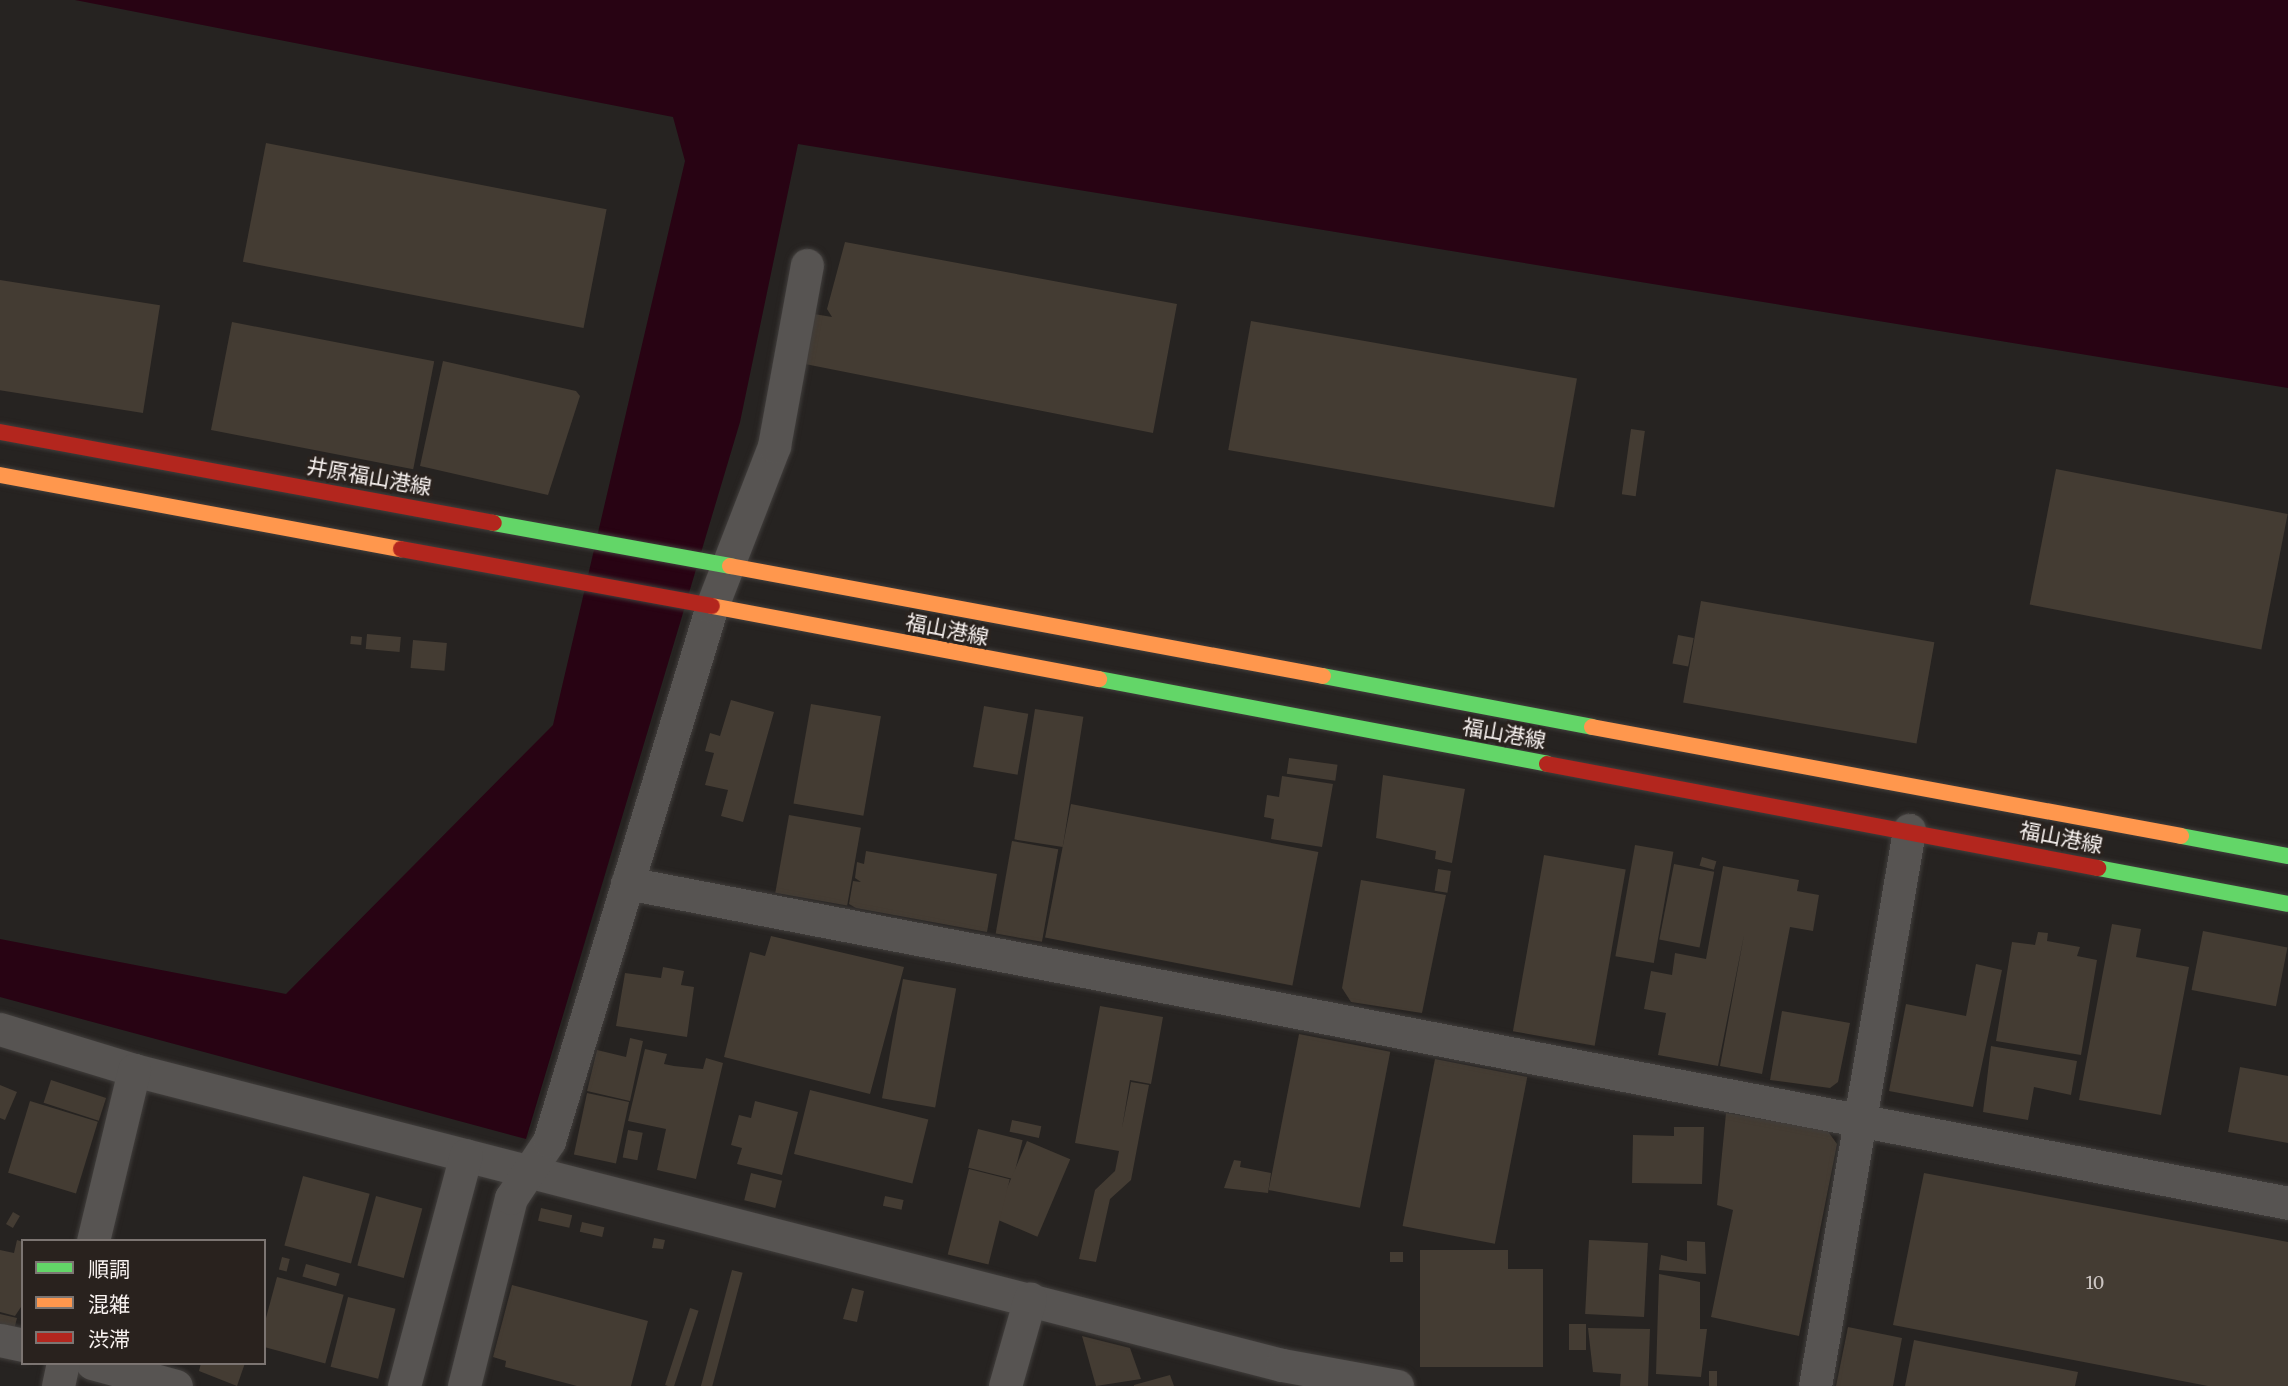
<!DOCTYPE html>
<meta charset="utf-8">
<style>
body{margin:0}
#map{position:relative;width:2288px;height:1386px;overflow:hidden;background:#262321;font-family:Merriweather,"Noto Sans JP",serif}
div>[style]{position:absolute}
.water>*{inset:0;background:#280313}
.building>*{inset:0;background:#443c33;transform-origin:0 0}
.roads{filter:drop-shadow(0 0 2px #413e3c) drop-shadow(0 0 2px #413e3c)}
.street>*{height:33px;margin:-16.5px;padding:0 16.5px;transform-origin:16.5px;border-radius:16.5px;background:#575452}
.fast>*{height:16px;margin:-8px;padding:0 8px;transform-origin:8px;border-radius:8px;background:#63d668}
.slow>*{height:16px;margin:-8px;padding:0 8px;transform-origin:8px;border-radius:8px;background:#ff974d}
.jam>*{height:16px;margin:-8px;padding:0 8px;transform-origin:8px;border-radius:8px;background:#b3261e}
span{translate:-50% -50%;white-space:nowrap;text-align:center;line-height:1.15;-webkit-text-stroke:6px #29221e;paint-order:stroke}
.number-label{font-size:18px;color:#cbc4c1}
.number-label span{-webkit-text-stroke-width:0}
.street-label{font-size:21px;color:#f8f2f0}
.legend{position:absolute;left:21px;top:1239px;width:245px;height:126px;box-sizing:border-box;background:#29221e;border:2px solid #7c7572;margin:0;padding:9px 12px;list-style:none;font-size:21px;color:#f8f2f0}
.legend li{display:flex;align-items:center;gap:14px;height:35px}
.legend b{width:35px;border:2px solid #7c7572}
</style>
<div id="map">
<div class="water">
<i style="clip-path:polygon(75px 0,2288px 0,2288px 388px,798px 144px,740px 422px,526px 1139px,0 997px,0 939px,286px 994px,553px 725px,685px 161px,673px 117px)"></i>
</div>
<div class="building">
<i style="left:266px;top:143px;width:347px;height:121px;rotate:11deg"></i>
<i style="clip-path:polygon(845px 242px,1177px 304px,1153px 433px,805px 364px,814px 314px,832px 317px,827px 309px)"></i>
<i style="left:0;top:280px;width:162px;height:109px;rotate:9deg"></i>
<i style="left:1251px;top:321px;width:331px;height:131px;rotate:10deg"></i>
<i style="left:232px;top:322px;width:206px;height:110px;rotate:11deg"></i>
<i style="clip-path:polygon(443px 361px,576px 391px,580px 396px,548px 495px,420px 466px)"></i>
<i style="left:1631px;top:429px;width:14px;height:66px;rotate:8deg"></i>
<i style="left:2056px;top:469px;width:236px;height:138px;rotate:11deg"></i>
<i style="left:1701px;top:601px;width:237px;height:103px;rotate:10deg"></i>
<i style="left:367px;top:634px;width:34px;height:15px;rotate:5deg"></i>
<i style="left:1678px;top:635px;width:16px;height:29px;rotate:11deg"></i>
<i style="left:351px;top:636px;width:11px;height:8px;rotate:5deg"></i>
<i style="left:413px;top:640px;width:34px;height:28px;rotate:5deg"></i>
<i style="clip-path:polygon(731px 700px,774px 712px,743px 822px,721px 816px,728px 790px,705px 785px,714px 753px,705px 751px,710px 733px,720px 736px)"></i>
<i style="left:811px;top:704px;width:71px;height:101px;rotate:10deg"></i>
<i style="left:984px;top:706px;width:45px;height:62px;rotate:10deg"></i>
<i style="left:1035px;top:709px;width:49px;height:132px;rotate:9deg"></i>
<i style="left:1289px;top:758px;width:49px;height:16px;rotate:8deg"></i>
<i style="clip-path:polygon(1383px 775px,1465px 789px,1452px 863px,1435px 859px,1436px 851px,1376px 838px)"></i>
<i style="clip-path:polygon(1282px 776px,1333px 784px,1322px 847px,1271px 839px,1274px 819px,1264px 817px,1267px 795px,1279px 797px)"></i>
<i style="left:1071px;top:804px;width:252px;height:136px;rotate:11deg"></i>
<i style="left:789px;top:815px;width:73px;height:79px;rotate:10deg"></i>
<i style="left:1012px;top:841px;width:47px;height:94px;rotate:10deg"></i>
<i style="left:1635px;top:845px;width:39px;height:113px;rotate:10deg"></i>
<i style="clip-path:polygon(866px 851px,997px 874px,987px 932px,856px 908px,849px 904px,853px 881px,861px 882px,855px 878px,857px 862px,864px 864px)"></i>
<i style="left:1544px;top:855px;width:83px;height:179px;rotate:10deg"></i>
<i style="left:1702px;top:857px;width:15px;height:9px;rotate:16deg"></i>
<i style="left:1674px;top:864px;width:41px;height:77px;rotate:11deg"></i>
<i style="clip-path:polygon(1723px 866px,1799px 880px,1797px 891px,1819px 895px,1813px 931px,1790px 927px,1762px 1074px,1720px 1066px,1744px 935px,1718px 1066px,1658px 1055px,1666px 1013px,1644px 1009px,1651px 971px,1672px 975px,1675px 953px,1706px 959px)"></i>
<i style="left:1438px;top:869px;width:13px;height:22px;rotate:9deg"></i>
<i style="clip-path:polygon(1361px 880px,1446px 895px,1422px 1013px,1351px 1002px,1342px 988px)"></i>
<i style="clip-path:polygon(2112px 924px,2141px 929px,2136px 957px,2189px 967px,2161px 1115px,2079px 1100px)"></i>
<i style="left:2203px;top:931px;width:86px;height:60px;rotate:11deg"></i>
<i style="clip-path:polygon(2038px 932px,2048px 933px,2047px 941px,2080px 947px,2077px 956px,2097px 960px,2081px 1055px,1996px 1041px,2012px 942px,2035px 945px)"></i>
<i style="clip-path:polygon(771px 936px,904px 967px,870px 1094px,724px 1057px,750px 952px,765px 956px)"></i>
<i style="clip-path:polygon(1976px 964px,2002px 970px,1973px 1107px,1889px 1091px,1906px 1004px,1966px 1016px)"></i>
<i style="clip-path:polygon(663px 967px,684px 971px,681px 985px,694px 987px,687px 1037px,616px 1026px,625px 973px,661px 978px)"></i>
<i style="left:903px;top:979px;width:54px;height:121px;rotate:10deg"></i>
<i style="clip-path:polygon(1100px 1006px,1163px 1017px,1151px 1084px,1130px 1080px,1122px 1128px,1131px 1082px,1149px 1085px,1131px 1180px,1110px 1199px,1096px 1262px,1079px 1259px,1095px 1190px,1115px 1171px,1119px 1151px,1075px 1143px)"></i>
<i style="clip-path:polygon(1782px 1011px,1850px 1023px,1838px 1082px,1830px 1088px,1770px 1080px)"></i>
<i style="left:1299px;top:1034px;width:93px;height:159px;rotate:11deg"></i>
<i style="clip-path:polygon(630px 1038px,643px 1041px,630px 1101px,587px 1091px,597px 1050px,626px 1057px)"></i>
<i style="clip-path:polygon(1991px 1046px,2077px 1061px,2071px 1095px,2034px 1087px,2028px 1120px,1983px 1112px)"></i>
<i style="clip-path:polygon(645px 1049px,667px 1054px,664px 1064px,674px 1066px,703px 1069px,706px 1058px,723px 1063px,696px 1179px,657px 1170px,666px 1129px,628px 1121px)"></i>
<i style="left:1435px;top:1059px;width:94px;height:170px;rotate:11deg"></i>
<i style="clip-path:polygon(2240px 1067px,2288px 1076px,2288px 1143px,2228px 1132px)"></i>
<i style="left:51px;top:1080px;width:58px;height:24px;rotate:18deg"></i>
<i style="clip-path:polygon(0 1085px,17px 1092px,5px 1120px,0 1118px)"></i>
<i style="left:810px;top:1090px;width:122px;height:66px;rotate:14deg"></i>
<i style="left:587px;top:1093px;width:43px;height:63px;rotate:12deg"></i>
<i style="left:30px;top:1101px;width:71px;height:75px;rotate:17deg"></i>
<i style="clip-path:polygon(755px 1101px,798px 1112px,782px 1175px,737px 1164px,742px 1148px,731px 1145px,739px 1115px,751px 1118px)"></i>
<i style="clip-path:polygon(1726px 1113px,1827px 1130px,1837px 1144px,1799px 1336px,1711px 1317px,1733px 1210px,1717px 1205px)"></i>
<i style="left:1012px;top:1120px;width:30px;height:12px;rotate:12deg"></i>
<i style="clip-path:polygon(1674px 1127px,1704px 1127px,1702px 1184px,1632px 1183px,1633px 1135px,1674px 1136px)"></i>
<i style="left:978px;top:1129px;width:46px;height:40px;rotate:14deg"></i>
<i style="left:628px;top:1130px;width:15px;height:28px;rotate:11deg"></i>
<i style="left:1027px;top:1141px;width:47px;height:84px;rotate:23deg"></i>
<i style="clip-path:polygon(1234px 1160px,1241px 1161px,1240px 1167px,1271px 1173px,1268px 1193px,1224px 1188px)"></i>
<i style="left:969px;top:1169px;width:42px;height:88px;rotate:14deg"></i>
<i style="left:751px;top:1173px;width:32px;height:28px;rotate:14deg"></i>
<i style="clip-path:polygon(1924px 1173px,2288px 1242px,2288px 1386px,2208px 1386px,1893px 1325px)"></i>
<i style="left:303px;top:1176px;width:69px;height:72px;rotate:15deg"></i>
<i style="left:376px;top:1196px;width:48px;height:72px;rotate:15deg"></i>
<i style="left:885px;top:1196px;width:19px;height:10px;rotate:12deg"></i>
<i style="left:541px;top:1208px;width:32px;height:13px;rotate:13deg"></i>
<i style="left:13px;top:1212px;width:8px;height:14px;rotate:30deg"></i>
<i style="left:582px;top:1222px;width:23px;height:10px;rotate:13deg"></i>
<i style="clip-path:polygon(654px 1238px,665px 1240px,663px 1249px,652px 1248px)"></i>
<i style="clip-path:polygon(17px 1240px,23px 1242px,23px 1304px,15px 1316px,0 1312px,0 1250px,14px 1253px)"></i>
<i style="left:1589px;top:1240px;width:59px;height:74px;rotate:3deg"></i>
<i style="clip-path:polygon(1687px 1241px,1705px 1242px,1706px 1274px,1659px 1270px,1661px 1255px,1687px 1261px)"></i>
<i style="clip-path:polygon(1420px 1250px,1508px 1250px,1508px 1269px,1543px 1269px,1543px 1367px,1420px 1367px)"></i>
<i style="left:1403px;top:1252px;width:10px;height:13px;rotate:90deg"></i>
<i style="left:282px;top:1257px;width:8px;height:13px;rotate:14deg"></i>
<i style="left:306px;top:1264px;width:35px;height:13px;rotate:16deg"></i>
<i style="left:732px;top:1270px;width:11px;height:120px;rotate:15deg"></i>
<i style="clip-path:polygon(1659px 1274px,1700px 1282px,1700px 1329px,1707px 1329px,1701px 1377px,1656px 1374px)"></i>
<i style="left:277px;top:1277px;width:69px;height:71px;rotate:15deg"></i>
<i style="clip-path:polygon(512px 1285px,648px 1321px,631px 1386px,577px 1386px,505px 1367px,506px 1361px,493px 1357px)"></i>
<i style="clip-path:polygon(852px 1288px,864px 1291px,857px 1322px,843px 1319px)"></i>
<i style="left:348px;top:1297px;width:49px;height:72px;rotate:14deg"></i>
<i style="left:690px;top:1308px;width:9px;height:81px;rotate:18deg"></i>
<i style="clip-path:polygon(0 1314px,17px 1318px,14px 1330px,0 1326px)"></i>
<i style="left:1569px;top:1324px;width:17px;height:26px"></i>
<i style="clip-path:polygon(1848px 1327px,1902px 1338px,1893px 1386px,1836px 1386px)"></i>
<i style="clip-path:polygon(1588px 1328px,1650px 1329px,1648px 1386px,1620px 1386px,1621px 1374px,1593px 1372px)"></i>
<i style="clip-path:polygon(1082px 1336px,1130px 1348px,1141px 1379px,1096px 1386px)"></i>
<i style="clip-path:polygon(1914px 1340px,2078px 1372px,2075px 1386px,1905px 1386px)"></i>
<i style="clip-path:polygon(201px 1363px,245px 1363px,237px 1386px,199px 1371px)"></i>
<i style="left:1709px;top:1371px;width:8px;height:15px"></i>
<i style="clip-path:polygon(1170px 1375px,1174px 1386px,1134px 1386px,1134px 1385px)"></i>
</div>
<div class="roads">
<div class="street">
<i style="left:627px;top:883px;width:1692px;rotate:10.9deg"></i>
<i style="left:0;top:1029px;width:140px;rotate:17deg"></i>
<i style="left:134px;top:1070px;width:1185px;rotate:14.41deg"></i>
<i style="left:1282px;top:1365px;width:117px;rotate:10.3deg"></i>
<i style="left:93px;top:1241px;width:176px;rotate:-76.5deg"></i>
<i style="left:0;top:1340px;width:24px;rotate:12deg"></i>
<i style="left:92px;top:1363px;width:87px;rotate:15.3deg"></i>
<i style="left:58px;top:1386px;width:24px;rotate:-78deg"></i>
<i style="left:404px;top:1386px;width:239px;rotate:-75deg"></i>
<i style="left:464px;top:1386px;width:194px;rotate:-76deg"></i>
<i style="left:511px;top:1198px;width:69px;rotate:-56.3deg"></i>
<i style="left:549px;top:1141px;width:559px;rotate:-73.06deg"></i>
<i style="left:712px;top:606px;width:172px;rotate:-68.8deg"></i>
<i style="left:774px;top:446px;width:184px;rotate:-79.7deg"></i>
<i style="left:1005px;top:1386px;width:91px;rotate:-74.1deg"></i>
<i style="left:1815px;top:1386px;width:564px;rotate:-80.4deg"></i>
</div>
<div class="fast">
<i style="left:494px;top:523px;width:240px;rotate:10.3deg"></i>
<i style="left:1323px;top:676px;width:274px;rotate:10.7deg"></i>
<i style="left:1099px;top:679px;width:456px;rotate:10.7deg"></i>
<i style="left:2181px;top:836px;width:109px;rotate:10.6deg"></i>
<i style="left:2098px;top:868px;width:193px;rotate:10.7deg"></i>
</div>
<div class="slow">
<i style="left:0;top:475px;width:408px;rotate:10.5deg"></i>
<i style="left:730px;top:566px;width:603px;rotate:10.51deg"></i>
<i style="left:712px;top:606px;width:394px;rotate:10.7deg"></i>
<i style="left:1592px;top:727px;width:599px;rotate:10.48deg"></i>
</div>
<div class="jam">
<i style="left:0;top:432px;width:502px;rotate:10.44deg"></i>
<i style="left:401px;top:549px;width:316px;rotate:10.4deg"></i>
<i style="left:1547px;top:764px;width:561px;rotate:10.69deg"></i>
</div>
</div>
<div class="number-label">
<span style="left:2095px;top:1283px">10</span>
</div>
<div class="street-label">
<span style="left:369px;top:477px;rotate:10deg">井原福山港線</span>
<span style="left:947px;top:630px;rotate:11deg">福山港線</span>
<span style="left:1504px;top:734px;rotate:10deg">福山港線</span>
<span style="left:2061px;top:838px;rotate:11deg">福山港線</span>
</div>
<ul class="legend">
<li><b style="height:9px;background:#63d668"></b>順調</li>
<li><b style="height:9px;background:#ff974d"></b>混雑</li>
<li><b style="height:9px;background:#b3261e"></b>渋滞</li>
</ul>
</div>
